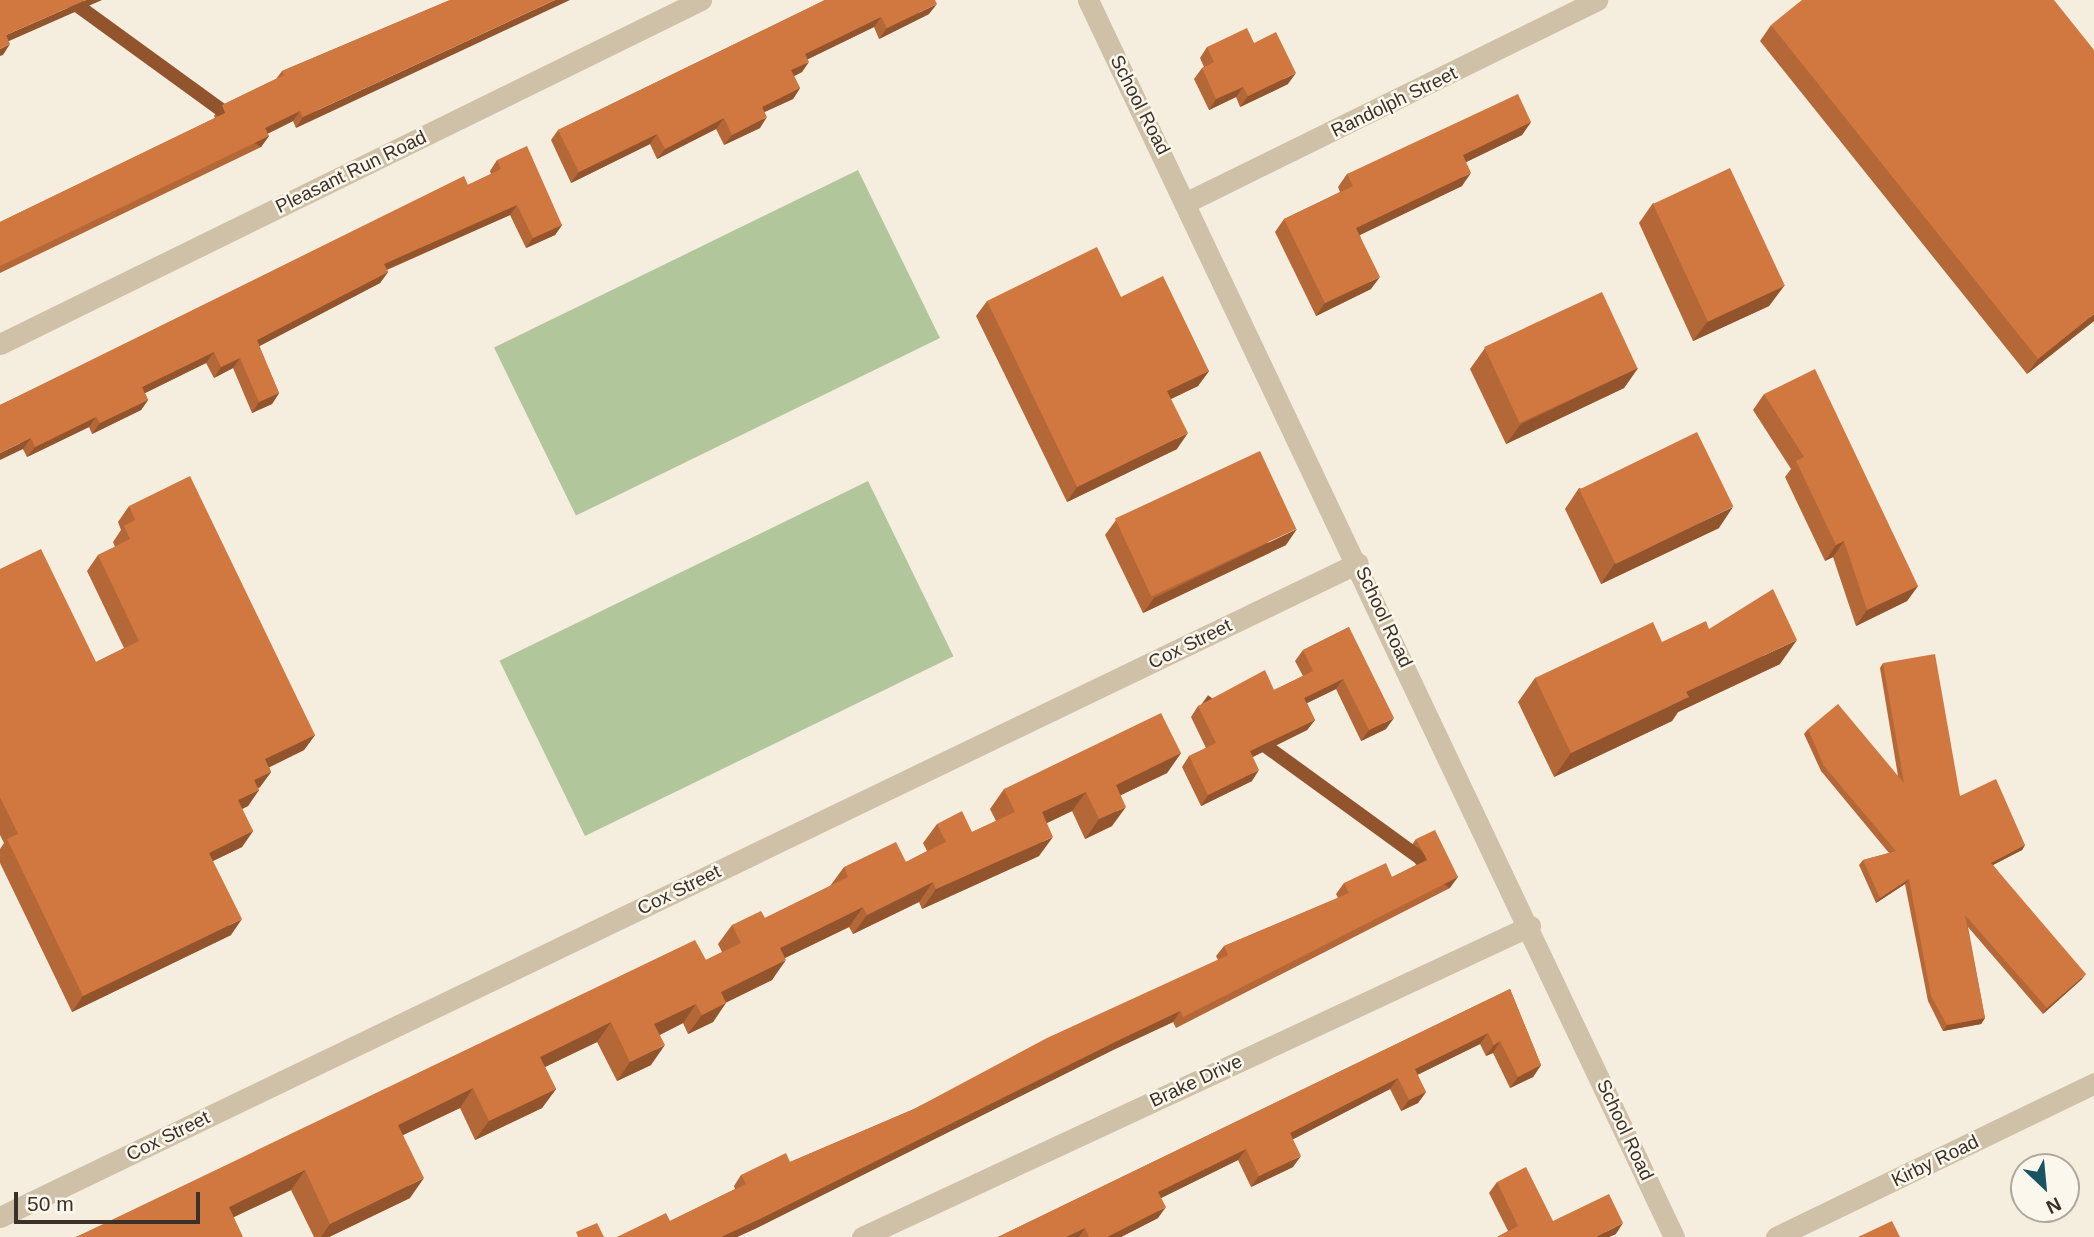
<!DOCTYPE html>
<style>
body{margin:0}
#map{position:relative;width:2094px;height:1237px;overflow:hidden;background:#f5eede;font-family:Helvetica,sans-serif}
div>[style]{position:absolute}
.green>*{inset:0;background:#b2c69c;transform-origin:0 0}
.minor>*{height:21px;margin:-10.5px;padding:0 10.5px;transform-origin:10.5px;border-radius:10.5px;background:#cfc0a8}
.wall>*{inset:0;background:#b46737}
.shaded-wall>*{inset:0;background:#92542d;transform-origin:0 0}
.building>*{inset:0;background:#d17840;transform-origin:0 0}
span{translate:-50% -50%;white-space:nowrap;text-align:center;line-height:1.15;-webkit-text-stroke:5px #fcf7ec;paint-order:stroke}
.street-label{font-size:19px;color:#3b3129}
.north{position:absolute;left:2010px;top:1153px;width:70px;height:70px;box-sizing:border-box;background:#fcf7ec;border:2px solid #afa89e;border-radius:50%;rotate:154deg;font-size:19px;font-weight:700;line-height:28px;text-align:center;color:#3b3129}
.north::after{content:'';display:block;margin:auto;width:24px;height:32px;background:#1a5362;clip-path:polygon(50% 0,100% 100%,50% 72%,0 100%)}
.scale{position:absolute;left:14px;top:1192px;width:186px;height:32px;box-sizing:border-box;border:4px solid #3b3129;border-top:0;padding-left:9px;font-size:21px;line-height:24px;white-space:nowrap;color:#3b3129;-webkit-text-stroke:5px #fcf7ec;paint-order:stroke}
</style>
<div id="map">
<div class="green">
<i style="left:858px;top:170px;width:187px;height:405px;rotate:64deg"></i>
<i style="left:868px;top:481px;width:195px;height:410px;rotate:64deg"></i>
</div>
<div class="minor">
<i style="left:1088px;top:0;width:1369px;rotate:64.65deg"></i>
<i style="left:1189px;top:201px;width:455px;rotate:-26.2deg"></i>
<i style="left:0;top:344px;width:781px;rotate:-26.14deg"></i>
<i style="left:0;top:1217px;width:1507px;rotate:-25.72deg"></i>
<i style="left:862px;top:1237px;width:737px;rotate:-24.97deg"></i>
<i style="left:1776px;top:1237px;width:353px;rotate:-25.8deg"></i>
</div>
<div class="wall">
<i style="clip-path:polygon(450px 0,296px 128px,293px 121px,267px 134px,269px 136px,261px 147px,0 273px,0 222px,215px 118px,214px 116px,222px 105px,276px 79px,282px 71px)"></i>
<i style="clip-path:polygon(825px 0,929px 14px,879px 39px,874px 27px,808px 59px,802px 72px,794px 76px,800px 88px,793px 99px,764px 112px,760px 128px,724px 145px,716px 129px,657px 159px,650px 144px,571px 183px,551px 140px,558px 130px)"></i>
<i style="clip-path:polygon(1771px 25px,2094px 321px,2027px 374px,1760px 41px)"></i>
<i style="clip-path:polygon(1254px 43px,1288px 84px,1240px 107px,1236px 97px,1209px 110px,1194px 79px,1202px 68px,1204px 67px,1200px 58px,1207px 47px)"></i>
<i style="clip-path:polygon(1531px 122px,1522px 135px,1466px 162px,1462px 186px,1360px 235px,1371px 289px,1316px 316px,1275px 232px,1284px 219px,1340px 192px,1338px 187px,1347px 174px)"></i>
<i style="clip-path:polygon(497px 160px,562px 225px,555px 235px,526px 248px,510px 215px,387px 270px,388px 272px,380px 283px,259px 346px,279px 393px,272px 404px,252px 413px,233px 368px,214px 378px,206px 363px,145px 393px,148px 400px,141px 410px,92px 434px,89px 427px,27px 457px,0 405px,491px 174px,490px 171px)"></i>
<i style="clip-path:polygon(1653px 203px,1784px 286px,1769px 306px,1693px 341px,1639px 223px)"></i>
<i style="clip-path:polygon(1121px 297px,1209px 371px,1198px 386px,1171px 399px,1177px 449px,1067px 502px,976px 316px,987px 301px)"></i>
<i style="clip-path:polygon(1485px 348px,1638px 368px,1624px 388px,1506px 444px,1470px 369px)"></i>
<i style="clip-path:polygon(1764px 394px,1918px 586px,1907px 601px,1856px 626px,1833px 557px,1825px 561px,1785px 477px,1791px 469px,1753px 410px)"></i>
<i style="clip-path:polygon(1579px 488px,1719px 528px,1601px 584px,1565px 509px)"></i>
<i style="clip-path:polygon(129px 506px,315px 735px,304px 750px,269px 767px,271px 772px,260px 787px,258px 788px,259px 790px,248px 806px,242px 809px,253px 831px,242px 847px,213px 861px,231px 935px,72px 1012px,0 863px,0 849px,4px 843px,0 835px,0 569px,96px 662px,124px 648px,87px 571px,98px 555px,115px 547px,113px 542px,121px 530px,118px 522px)"></i>
<i style="clip-path:polygon(1116px 520px,1286px 545px,1143px 613px,1105px 535px)"></i>
<i style="clip-path:polygon(1349px 627px,1386px 729px,1361px 741px,1336px 689px,1307px 703px,1315px 720px,1307px 730px,1253px 757px,1252px 781px,1201px 806px,1182px 767px,1189px 756px,1206px 748px,1191px 717px,1198px 706px,1274px 690px,1303px 676px,1295px 661px,1303px 650px)"></i>
<i style="clip-path:polygon(1709px 629px,1780px 664px,1678px 712px,1672px 721px,1554px 777px,1518px 702px,1535px 678px)"></i>
<i style="clip-path:polygon(1883px 663px,1960px 796px,2025px 845px,2022px 850px,1993px 865px,2082px 979px,2043px 1014px,1968px 927px,1985px 1018px,1981px 1024px,1943px 1031px,1928px 1001px,1905px 884px,1876px 903px,1859px 865px,1863px 860px,1889px 853px,1821px 771px,1804px 734px,1808px 729px,1898px 776px,1880px 668px)"></i>
<i style="clip-path:polygon(1181px 753px,1167px 773px,1121px 795px,1112px 826px,1085px 839px,1072px 811px,1047px 823px,1039px 856px,922px 909px,919px 902px,853px 934px,849px 927px,785px 958px,772px 980px,726px 1002px,713px 1022px,688px 1034px,683px 1023px,660px 1035px,651px 1065px,617px 1081px,597px 1042px,545px 1067px,556px 1089px,542px 1108px,475px 1140px,460px 1108px,403px 1135px,410px 1198px,329px 1237px,314px 1237px,291px 1190px,234px 1217px,76px 1237px,706px 960px,722px 952px,718px 944px,732px 925px,765px 918px,830px 886px,844px 867px,906px 862px,927px 851px,923px 843px,937px 824px,972px 832px,996px 821px,990px 809px,1004px 789px)"></i>
<i style="clip-path:polygon(1416px 839px,1450px 888px,1176px 1028px,1173px 1022px,1113px 1050px,737px 1237px,617px 1237px,670px 1221px,735px 1189px,734px 1186px,741px 1175px,790px 1162px,914px 1109px,1218px 960px,1216px 956px,1224px 946px,1338px 898px,1336px 894px,1344px 883px,1392px 877px,1416px 865px,1409px 849px)"></i>
<i style="clip-path:polygon(1510px 989px,1541px 1065px,1533px 1077px,1510px 1088px,1493px 1053px,1486px 1056px,1480px 1044px,1417px 1075px,1426px 1092px,1418px 1103px,1401px 1111px,1390px 1089px,1293px 1139px,1293px 1167px,1251px 1187px,1238px 1160px,1161px 1198px,1158px 1218px,1121px 1237px,998px 1237px)"></i>
<i style="clip-path:polygon(1497px 1182px,1553px 1221px,1616px 1234px,1609px 1237px,1497px 1237px,1508px 1231px,1489px 1193px)"></i>
</div>
<div class="shaded-wall">
<i style="clip-path:polygon(86px 0,102px 0,0 45px,6px 35px)"></i>
<i style="clip-path:polygon(555px 0,570px 0,296px 128px,303px 117px)"></i>
<i style="clip-path:polygon(937px 4px,929px 14px,879px 39px,887px 28px)"></i>
<i style="clip-path:polygon(881px 17px,874px 27px,798px 64px,805px 54px)"></i>
<i style="clip-path:polygon(10px 44px,3px 55px,0 56px,0 49px)"></i>
<i style="clip-path:polygon(809px 62px,802px 72px,784px 81px,791px 70px)"></i>
<i style="clip-path:polygon(1296px 73px,1288px 84px,1240px 107px,1248px 96px)"></i>
<i style="clip-path:polygon(1243px 87px,1236px 97px,1209px 110px,1216px 99px)"></i>
<i style="clip-path:polygon(800px 88px,793px 99px,754px 117px,762px 107px)"></i>
<i style="clip-path:polygon(300px 111px,293px 121px,257px 139px,265px 128px)"></i>
<i style="clip-path:polygon(767px 117px,760px 128px,724px 145px,732px 135px)"></i>
<i style="clip-path:polygon(724px 118px,716px 129px,657px 159px,665px 149px)"></i>
<i style="clip-path:polygon(1531px 122px,1522px 135px,1454px 168px,1463px 155px)"></i>
<i style="clip-path:polygon(657px 134px,650px 144px,571px 183px,579px 172px)"></i>
<i style="left:269px;top:136px;width:14px;height:299px;rotate:126deg"></i>
<i style="clip-path:polygon(1471px 173px,1462px 186px,1347px 241px,1356px 228px)"></i>
<i style="clip-path:polygon(517px 205px,510px 215px,376px 274px,384px 264px)"></i>
<i style="clip-path:polygon(562px 225px,555px 235px,526px 248px,533px 238px)"></i>
<i style="clip-path:polygon(388px 272px,380px 283px,250px 351px,257px 340px)"></i>
<i style="clip-path:polygon(1380px 277px,1371px 289px,1316px 316px,1325px 303px)"></i>
<i style="clip-path:polygon(1784px 286px,1769px 306px,1693px 341px,1708px 321px)"></i>
<i style="clip-path:polygon(2094px 314px,2094px 321px,2027px 374px,2038px 359px)"></i>
<i style="clip-path:polygon(214px 352px,206px 363px,135px 398px,142px 387px)"></i>
<i style="clip-path:polygon(240px 358px,233px 368px,214px 378px,221px 367px)"></i>
<i style="clip-path:polygon(1638px 368px,1624px 388px,1506px 444px,1521px 424px)"></i>
<i style="clip-path:polygon(1209px 371px,1198px 386px,1156px 406px,1167px 391px)"></i>
<i style="clip-path:polygon(279px 393px,272px 404px,252px 413px,259px 402px)"></i>
<i style="clip-path:polygon(148px 400px,141px 410px,92px 434px,100px 423px)"></i>
<i style="clip-path:polygon(96px 417px,89px 427px,27px 457px,35px 447px)"></i>
<i style="clip-path:polygon(1188px 433px,1177px 449px,1067px 502px,1077px 487px)"></i>
<i style="clip-path:polygon(31px 438px,23px 449px,0 460px,0 453px)"></i>
<i style="clip-path:polygon(1733px 507px,1719px 528px,1601px 584px,1615px 563px)"></i>
<i style="clip-path:polygon(1297px 529px,1286px 545px,1143px 613px,1154px 598px)"></i>
<i style="clip-path:polygon(1844px 541px,1833px 557px,1825px 561px,1836px 545px)"></i>
<i style="clip-path:polygon(1918px 586px,1907px 601px,1856px 626px,1867px 610px)"></i>
<i style="clip-path:polygon(1797px 640px,1780px 664px,1678px 712px,1672px 721px,1554px 777px,1571px 753px,1686px 692px)"></i>
<i style="clip-path:polygon(1343px 679px,1336px 689px,1297px 708px,1304px 698px)"></i>
<i style="clip-path:polygon(1394px 718px,1386px 729px,1361px 741px,1369px 730px)"></i>
<i style="clip-path:polygon(1315px 720px,1307px 730px,1242px 762px,1250px 751px)"></i>
<i style="clip-path:polygon(315px 735px,304px 750px,254px 775px,265px 759px)"></i>
<i style="clip-path:polygon(1181px 753px,1167px 773px,1102px 804px,1116px 785px)"></i>
<i style="clip-path:polygon(1259px 770px,1252px 781px,1201px 806px,1208px 795px)"></i>
<i style="clip-path:polygon(271px 772px,260px 787px,243px 796px,254px 780px)"></i>
<i style="clip-path:polygon(259px 790px,248px 806px,227px 816px,238px 800px)"></i>
<i style="clip-path:polygon(1086px 792px,1072px 811px,1028px 832px,1042px 812px)"></i>
<i style="clip-path:polygon(1126px 807px,1112px 826px,1085px 839px,1099px 819px)"></i>
<i style="clip-path:polygon(253px 831px,242px 847px,198px 868px,209px 853px)"></i>
<i style="clip-path:polygon(1053px 837px,1039px 856px,922px 909px,936px 889px)"></i>
<i style="clip-path:polygon(2025px 845px,2022px 850px,1987px 868px,1991px 863px)"></i>
<i style="left:1458px;top:877px;width:14px;height:309px;rotate:126deg"></i>
<i style="clip-path:polygon(1909px 879px,1905px 884px,1876px 903px,1880px 898px)"></i>
<i style="clip-path:polygon(933px 882px,919px 902px,853px 934px,867px 915px)"></i>
<i style="clip-path:polygon(863px 907px,849px 927px,766px 967px,780px 948px)"></i>
<i style="clip-path:polygon(242px 919px,231px 935px,72px 1012px,83px 996px)"></i>
<i style="clip-path:polygon(786px 960px,772px 980px,707px 1012px,721px 992px)"></i>
<i style="clip-path:polygon(2086px 974px,2082px 979px,2043px 1014px,2047px 1008px)"></i>
<i style="clip-path:polygon(726px 1003px,713px 1022px,688px 1034px,702px 1015px)"></i>
<i style="clip-path:polygon(696px 1004px,683px 1023px,641px 1044px,654px 1024px)"></i>
<i style="clip-path:polygon(1180px 1011px,1173px 1022px,1113px 1050px,755px 1229px,737px 1237px,721px 1237px,1121px 1039px)"></i>
<i style="clip-path:polygon(1985px 1018px,1981px 1024px,1943px 1031px,1947px 1025px)"></i>
<i style="clip-path:polygon(611px 1022px,597px 1042px,526px 1076px,540px 1057px)"></i>
<i style="clip-path:polygon(1488px 1033px,1480px 1044px,1407px 1080px,1415px 1069px)"></i>
<i style="clip-path:polygon(1500px 1041px,1493px 1053px,1486px 1056px,1494px 1045px)"></i>
<i style="clip-path:polygon(665px 1045px,651px 1065px,617px 1081px,630px 1062px)"></i>
<i style="clip-path:polygon(1541px 1065px,1533px 1077px,1510px 1088px,1518px 1077px)"></i>
<i style="clip-path:polygon(1398px 1078px,1390px 1089px,1282px 1145px,1290px 1133px)"></i>
<i style="clip-path:polygon(473px 1088px,460px 1108px,384px 1144px,398px 1125px)"></i>
<i style="clip-path:polygon(556px 1089px,542px 1108px,475px 1140px,489px 1121px)"></i>
<i style="clip-path:polygon(1426px 1092px,1418px 1103px,1401px 1111px,1409px 1100px)"></i>
<i style="clip-path:polygon(1246px 1149px,1238px 1160px,1151px 1203px,1158px 1192px)"></i>
<i style="clip-path:polygon(1301px 1156px,1293px 1167px,1251px 1187px,1259px 1176px)"></i>
<i style="clip-path:polygon(305px 1170px,291px 1190px,215px 1226px,229px 1207px)"></i>
<i style="clip-path:polygon(424px 1178px,410px 1198px,329px 1237px,321px 1237px,330px 1224px)"></i>
<i style="clip-path:polygon(1166px 1207px,1158px 1218px,1121px 1237px,1107px 1237px)"></i>
<i style="clip-path:polygon(1623px 1223px,1616px 1234px,1609px 1237px,1596px 1237px)"></i>
<i style="clip-path:polygon(1085px 1228px,1079px 1237px,1066px 1237px)"></i>
</div>
<div class="building">
<i style="clip-path:polygon(0 0,86px 0,6px 35px,10px 44px,0 49px)"></i>
<i style="clip-path:polygon(450px 0,555px 0,303px 117px,300px 111px,265px 128px,269px 136px,0 266px,0 222px,225px 113px,222px 105px,284px 75px,282px 71px)"></i>
<i style="clip-path:polygon(825px 0,935px 0,937px 4px,887px 28px,881px 17px,805px 54px,809px 62px,791px 70px,800px 88px,762px 107px,767px 117px,732px 135px,724px 118px,665px 149px,657px 134px,579px 172px,558px 130px)"></i>
<i style="clip-path:polygon(1802px 0,2054px 0,2094px 50px,2094px 314px,2038px 359px,1771px 25px)"></i>
<i style="clip-path:polygon(1247px 28px,1254px 43px,1276px 32px,1296px 73px,1248px 96px,1243px 87px,1216px 99px,1202px 68px,1214px 62px,1207px 47px)"></i>
<i style="clip-path:polygon(1518px 94px,1531px 122px,1463px 155px,1471px 173px,1356px 228px,1380px 277px,1325px 303px,1284px 219px,1353px 186px,1347px 174px)"></i>
<i style="clip-path:polygon(527px 146px,562px 225px,533px 238px,517px 205px,384px 264px,388px 272px,257px 340px,279px 393px,259px 402px,240px 358px,221px 367px,214px 352px,142px 387px,148px 400px,100px 423px,96px 417px,35px 447px,31px 438px,0 453px,0 405px,464px 176px,468px 185px,501px 169px,497px 160px)"></i>
<i style="left:1730px;top:168px;width:130px;height:85px;rotate:65deg"></i>
<i style="clip-path:polygon(1097px 247px,1121px 297px,1163px 276px,1209px 371px,1167px 391px,1188px 433px,1077px 487px,987px 301px)"></i>
<i style="left:1602px;top:292px;width:84px;height:130px;rotate:65deg"></i>
<i style="clip-path:polygon(1815px 369px,1918px 586px,1867px 610px,1844px 541px,1836px 545px,1796px 461px,1804px 457px,1764px 394px)"></i>
<i style="left:1697px;top:432px;width:83px;height:131px;rotate:64deg"></i>
<i style="left:1260px;top:451px;width:86px;height:160px;rotate:65deg"></i>
<i style="clip-path:polygon(190px 476px,315px 735px,265px 759px,271px 772px,254px 780px,259px 790px,238px 800px,253px 831px,209px 853px,242px 919px,83px 996px,7px 839px,18px 834px,0 797px,0 569px,41px 549px,96px 662px,139px 641px,98px 555px,130px 539px,124px 526px,135px 520px,129px 506px)"></i>
<i style="clip-path:polygon(1773px 589px,1797px 640px,1686px 692px,1689px 697px,1571px 753px,1535px 678px,1653px 622px,1662px 642px,1706px 621px,1709px 629px)"></i>
<i style="clip-path:polygon(1349px 627px,1394px 718px,1369px 730px,1343px 679px,1304px 698px,1315px 720px,1250px 751px,1259px 770px,1208px 795px,1189px 756px,1216px 743px,1198px 706px,1265px 670px,1274px 690px,1313px 671px,1303px 650px)"></i>
<i style="clip-path:polygon(1935px 654px,1960px 796px,1996px 779px,2025px 845px,1991px 863px,2086px 974px,2047px 1008px,1965px 915px,1985px 1018px,1947px 1025px,1931px 996px,1909px 879px,1880px 898px,1863px 860px,1896px 851px,1824px 766px,1808px 729px,1838px 704px,1904px 783px,1883px 663px)"></i>
<i style="clip-path:polygon(1161px 713px,1181px 753px,1116px 785px,1126px 807px,1099px 819px,1086px 792px,1042px 812px,1053px 837px,936px 889px,933px 882px,867px 915px,863px 907px,780px 948px,786px 960px,721px 992px,726px 1003px,702px 1015px,696px 1004px,654px 1024px,665px 1045px,630px 1062px,611px 1022px,540px 1057px,556px 1089px,489px 1121px,473px 1088px,398px 1125px,424px 1178px,330px 1224px,305px 1170px,229px 1207px,243px 1237px,76px 1237px,695px 940px,706px 960px,741px 943px,732px 925px,761px 911px,765px 918px,848px 877px,844px 867px,896px 842px,906px 862px,946px 842px,937px 824px,962px 811px,972px 832px,1015px 812px,1004px 789px)"></i>
<i style="clip-path:polygon(1435px 830px,1458px 877px,1183px 1017px,1180px 1011px,1121px 1039px,762px 1218px,721px 1237px,617px 1237px,666px 1213px,670px 1221px,746px 1184px,741px 1175px,786px 1153px,790px 1162px,914px 1109px,1047px 1038px,1228px 955px,1224px 946px,1349px 893px,1344px 883px,1386px 863px,1392px 877px,1427px 860px,1416px 839px)"></i>
<i style="clip-path:polygon(1510px 989px,1541px 1065px,1518px 1077px,1500px 1041px,1494px 1045px,1488px 1033px,1415px 1069px,1426px 1092px,1409px 1100px,1398px 1078px,1290px 1133px,1301px 1156px,1259px 1176px,1246px 1149px,1158px 1192px,1166px 1207px,1107px 1237px,1089px 1237px,1085px 1228px,1066px 1237px,998px 1237px)"></i>
<i style="clip-path:polygon(1526px 1167px,1553px 1221px,1609px 1194px,1623px 1223px,1596px 1237px,1498px 1237px,1518px 1226px,1497px 1182px)"></i>
<i style="clip-path:polygon(1892px 1221px,1900px 1237px,1858px 1237px)"></i>
<i style="clip-path:polygon(597px 1223px,604px 1237px,578px 1237px,576px 1232px)"></i>
</div>
<div class="street-label">
<span style="left:1394px;top:102px;rotate:-26deg">Randolph Street</span>
<span style="left:1140px;top:105px;rotate:63deg">School Road</span>
<span style="left:351px;top:172px;rotate:-26deg">Pleasant Run Road</span>
<span style="left:1384px;top:617px;rotate:65deg">School Road</span>
<span style="left:1190px;top:644px;rotate:-26deg">Cox Street</span>
<span style="left:679px;top:890px;rotate:-26deg">Cox Street</span>
<span style="left:1196px;top:1081px;rotate:-25deg">Brake Drive</span>
<span style="left:1625px;top:1130px;rotate:65deg">School Road</span>
<span style="left:168px;top:1136px;rotate:-26deg">Cox Street</span>
<span style="left:1935px;top:1161px;rotate:-26deg">Kirby Road</span>
</div>
<div class="north">N</div>
<div class="scale">50 m</div>
</div>
